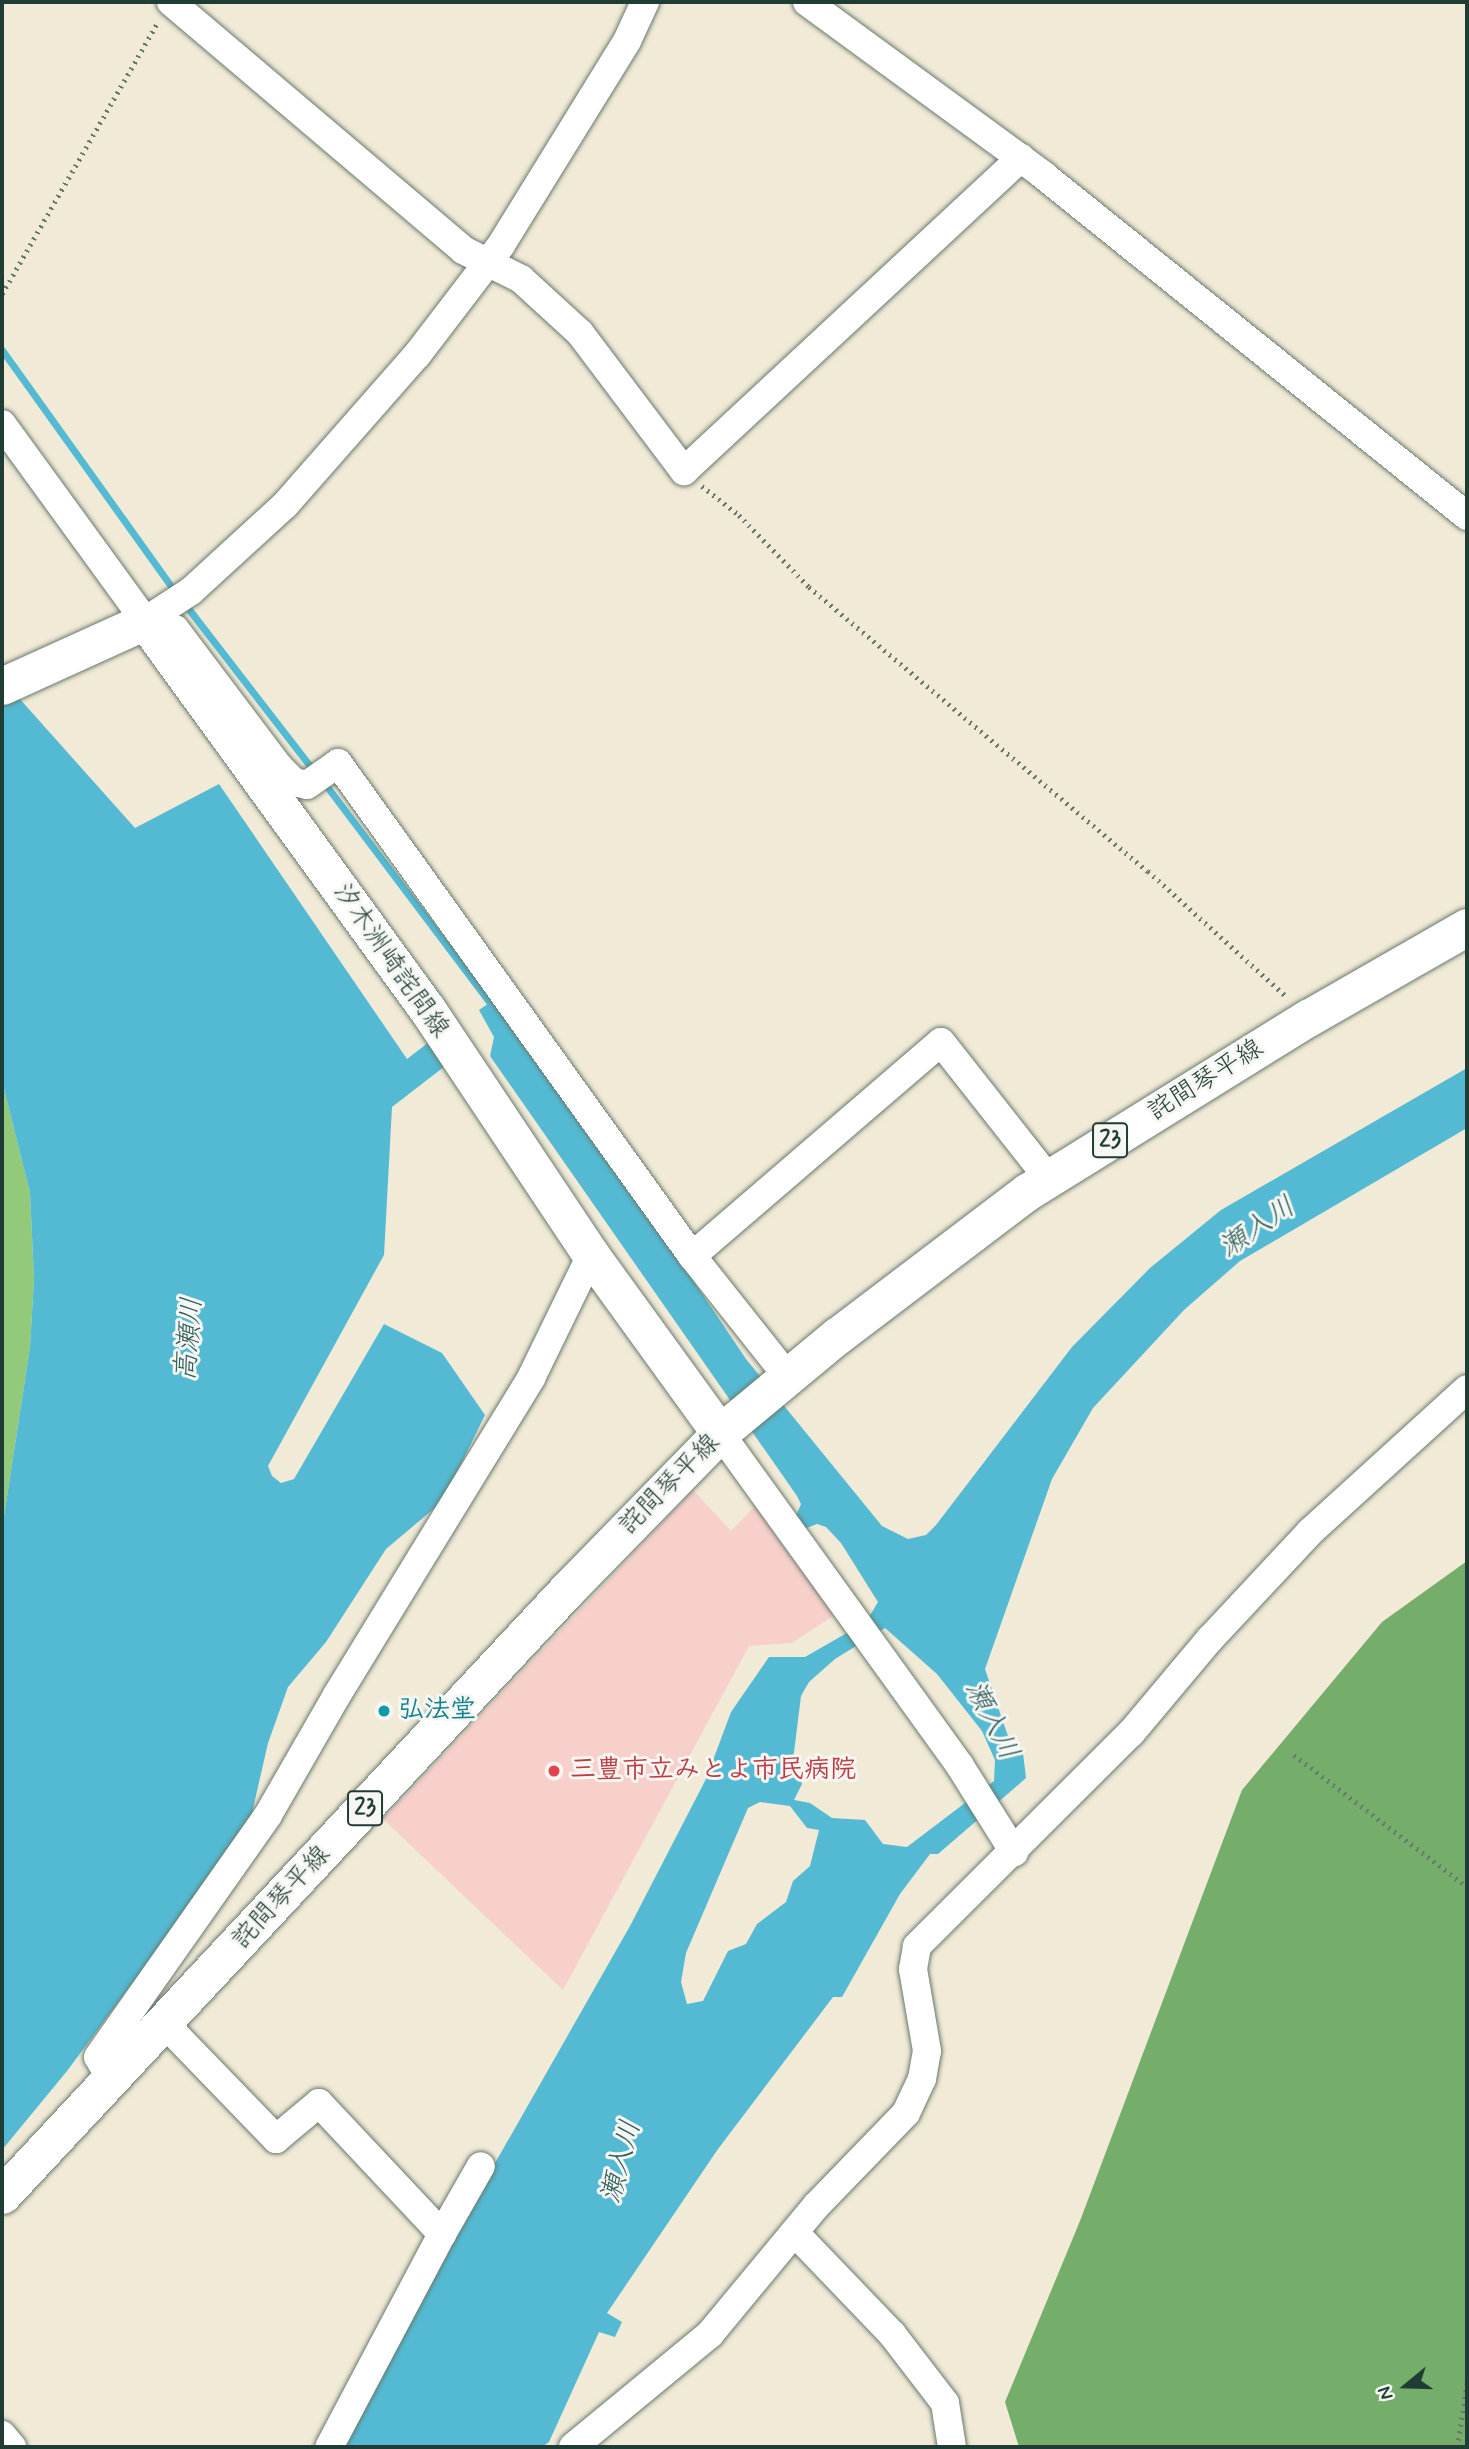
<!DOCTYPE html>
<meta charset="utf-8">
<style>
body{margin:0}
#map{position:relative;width:1469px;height:2449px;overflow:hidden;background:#f0ead6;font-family:Mynerve,"Klee One",sans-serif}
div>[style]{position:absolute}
.built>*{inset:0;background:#f7d0cb}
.green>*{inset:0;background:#92c97b}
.forest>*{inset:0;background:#75ad6b}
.water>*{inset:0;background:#54bad3}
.stream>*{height:7px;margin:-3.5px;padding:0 3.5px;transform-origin:3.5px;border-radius:3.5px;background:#54bad3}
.path>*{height:4.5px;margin-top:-2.25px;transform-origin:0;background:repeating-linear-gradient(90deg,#687a6d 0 2px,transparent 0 7px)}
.roads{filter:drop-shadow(0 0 2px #687a6d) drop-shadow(0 0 2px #687a6d)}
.minor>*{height:28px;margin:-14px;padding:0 14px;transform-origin:14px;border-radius:14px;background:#fff}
.major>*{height:37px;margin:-18.5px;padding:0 18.5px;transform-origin:18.5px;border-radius:18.5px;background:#fff}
.dots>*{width:19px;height:19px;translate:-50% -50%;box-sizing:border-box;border:4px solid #f6f6f2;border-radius:50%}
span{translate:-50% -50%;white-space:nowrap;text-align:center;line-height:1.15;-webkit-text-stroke:6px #f6f6f2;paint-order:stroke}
.shield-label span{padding:2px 5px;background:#f6f6f2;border:2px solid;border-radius:5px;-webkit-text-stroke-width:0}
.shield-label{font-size:24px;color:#1f3d34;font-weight:700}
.street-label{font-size:26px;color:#1f3d34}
.culture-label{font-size:26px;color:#0d838f;font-weight:700}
.left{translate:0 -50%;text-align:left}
.health-label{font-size:26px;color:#be3a42;font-weight:700}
.water-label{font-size:28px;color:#2c5c5c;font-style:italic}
.frame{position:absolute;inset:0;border:4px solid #1f3d34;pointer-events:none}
.north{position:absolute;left:1371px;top:2351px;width:70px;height:70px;-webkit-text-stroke:5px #f6f6f2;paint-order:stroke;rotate:251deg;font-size:19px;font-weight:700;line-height:28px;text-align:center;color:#1f3d34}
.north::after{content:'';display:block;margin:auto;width:24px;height:32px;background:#1f3d34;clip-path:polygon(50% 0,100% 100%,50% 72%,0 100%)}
</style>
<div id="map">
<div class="built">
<i style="clip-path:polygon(693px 1490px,731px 1531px,757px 1504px,842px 1610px,792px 1643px,749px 1646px,563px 1990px,383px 1819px)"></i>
</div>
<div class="green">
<i style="clip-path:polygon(2px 1081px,30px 1193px,34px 1279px,30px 1347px,2px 1529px)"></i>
</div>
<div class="forest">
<i style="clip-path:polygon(1467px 1561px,1467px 2447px,1019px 2447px,1005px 2402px,1080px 2221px,1242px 1790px,1382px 1622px)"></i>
</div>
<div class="water">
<i style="clip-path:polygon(2px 679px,135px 828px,219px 784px,407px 1059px,433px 1039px,449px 1063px,392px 1107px,384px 1255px,268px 1466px,272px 1476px,281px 1483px,294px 1479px,384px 1324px,442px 1353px,485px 1415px,443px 1501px,386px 1549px,326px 1642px,288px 1687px,268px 1743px,252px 1813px,224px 1860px,67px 2071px,2px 2150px,2px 1529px,30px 1347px,34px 1279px,30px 1193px,2px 1081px)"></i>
<i style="clip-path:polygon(evenodd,501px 995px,746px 1359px,882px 1526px,908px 1539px,926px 1535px,936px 1525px,1072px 1347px,1150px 1268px,1221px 1210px,1467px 1068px,1467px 1128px,1240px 1261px,1184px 1310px,1093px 1408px,1052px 1479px,985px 1669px,1009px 1739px,1023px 1753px,1026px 1778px,938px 1854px,930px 1854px,900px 1894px,842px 1997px,833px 1997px,718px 2149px,607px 2313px,622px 2322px,615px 2337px,599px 2332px,549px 2442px,542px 2447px,343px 2447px,457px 2230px,630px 1926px,706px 1779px,731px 1712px,769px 1657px,805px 1657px,866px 1622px,878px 1602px,841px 1543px,826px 1527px,817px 1524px,801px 1530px,795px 1518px,801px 1504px,797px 1496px,490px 1056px,494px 1037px,479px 1010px,501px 995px,885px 1628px,937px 1674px,982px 1731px,995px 1760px,994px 1781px,907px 1847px,883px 1844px,865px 1820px,832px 1818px,810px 1803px,794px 1800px,802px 1784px,793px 1760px,801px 1696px,809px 1682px,835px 1659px,885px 1628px,501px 995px,760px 1802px,790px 1806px,807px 1828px,819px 1830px,810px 1866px,793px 1881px,786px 1902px,757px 1924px,746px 1944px,728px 1951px,703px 2001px,687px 2004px,681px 1982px,686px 1953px,748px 1808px,760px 1802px)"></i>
</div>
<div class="stream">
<i style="left:2px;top:350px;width:300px;rotate:54.4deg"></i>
<i style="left:184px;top:603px;width:212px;rotate:52.3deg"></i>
<i style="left:322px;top:780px;width:286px;rotate:53deg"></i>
</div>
<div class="path">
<i style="left:2px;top:294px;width:314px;rotate:-60.2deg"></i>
<i style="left:702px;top:486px;width:47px;rotate:38.1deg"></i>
<i style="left:739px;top:515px;width:100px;rotate:45.8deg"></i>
<i style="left:809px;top:587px;width:442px;rotate:40deg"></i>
<i style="left:1148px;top:871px;width:189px;rotate:42.2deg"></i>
<i style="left:1294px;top:1755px;width:216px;rotate:37.3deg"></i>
<i style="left:1457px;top:2447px;width:65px;rotate:-81.1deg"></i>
</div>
<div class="roads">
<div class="minor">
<i style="left:171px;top:2px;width:383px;rotate:40.3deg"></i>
<i style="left:463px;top:250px;width:65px;rotate:26.6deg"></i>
<i style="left:521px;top:279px;width:80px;rotate:42.5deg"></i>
<i style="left:580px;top:333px;width:173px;rotate:53deg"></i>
<i style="left:684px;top:471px;width:460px;rotate:-42.9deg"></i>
<i style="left:807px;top:2px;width:293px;rotate:36.2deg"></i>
<i style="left:1043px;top:175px;width:544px;rotate:38.81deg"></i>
<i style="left:2px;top:424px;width:243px;rotate:54deg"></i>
<i style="left:145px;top:621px;width:31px;rotate:15deg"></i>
<i style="left:175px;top:629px;width:173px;rotate:53deg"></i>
<i style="left:279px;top:767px;width:21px;rotate:45deg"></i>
<i style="left:294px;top:782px;width:13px;rotate:13deg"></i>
<i style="left:307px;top:785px;width:38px;rotate:-35deg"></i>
<i style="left:338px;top:763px;width:607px;rotate:54.32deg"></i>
<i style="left:145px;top:621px;width:55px;rotate:-33.1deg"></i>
<i style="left:191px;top:591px;width:127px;rotate:-42.5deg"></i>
<i style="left:285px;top:505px;width:200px;rotate:-48.7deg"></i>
<i style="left:417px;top:355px;width:138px;rotate:-52.6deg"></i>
<i style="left:501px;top:245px;width:240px;rotate:-58.3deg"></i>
<i style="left:627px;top:41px;width:43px;rotate:-65.2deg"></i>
<i style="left:788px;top:1377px;width:154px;rotate:-128.4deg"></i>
<i style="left:692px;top:1256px;width:328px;rotate:-40.7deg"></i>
<i style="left:941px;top:1042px;width:173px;rotate:51.8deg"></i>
<i style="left:720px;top:1433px;width:410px;rotate:54.2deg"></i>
<i style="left:960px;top:1766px;width:102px;rotate:57.9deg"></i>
<i style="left:165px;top:2024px;width:160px;rotate:46deg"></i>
<i style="left:276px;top:2139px;width:56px;rotate:-39.9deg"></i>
<i style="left:319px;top:2103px;width:180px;rotate:46.8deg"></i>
<i style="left:442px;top:2234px;width:241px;rotate:117.9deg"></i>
<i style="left:111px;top:2080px;width:26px;rotate:-119deg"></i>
<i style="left:98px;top:2057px;width:296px;rotate:-54.9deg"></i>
<i style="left:268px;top:1815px;width:138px;rotate:-60.1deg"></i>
<i style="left:337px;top:1695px;width:372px;rotate:-58.5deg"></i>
<i style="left:531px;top:1378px;width:137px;rotate:-64deg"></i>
<i style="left:442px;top:2234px;width:78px;rotate:-60.2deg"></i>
<i style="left:796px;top:2234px;width:139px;rotate:46.2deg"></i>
<i style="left:892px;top:2334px;width:87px;rotate:52.5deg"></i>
<i style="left:945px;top:2403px;width:45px;rotate:81deg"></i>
<i style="left:2px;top:2435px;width:16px;rotate:50deg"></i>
<i style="left:573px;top:2447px;width:178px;rotate:-39.5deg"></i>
<i style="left:710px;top:2334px;width:166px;rotate:-50.4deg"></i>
<i style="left:816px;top:2206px;width:129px;rotate:-45.9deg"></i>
<i style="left:906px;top:2113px;width:38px;rotate:-65deg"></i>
<i style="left:922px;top:2079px;width:28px;rotate:-80deg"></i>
<i style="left:927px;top:2051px;width:83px;rotate:-99.7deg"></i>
<i style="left:913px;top:1969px;width:23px;rotate:-80deg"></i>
<i style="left:917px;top:1946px;width:302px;rotate:-44.9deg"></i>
<i style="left:1131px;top:1733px;width:123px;rotate:-50deg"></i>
<i style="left:1210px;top:1639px;width:146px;rotate:-46.9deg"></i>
<i style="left:1310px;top:1532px;width:212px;rotate:-42.3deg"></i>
</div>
<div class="major">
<i style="left:2px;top:686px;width:157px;rotate:-24.4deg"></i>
<i style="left:145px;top:621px;width:480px;rotate:54deg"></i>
<i style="left:427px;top:1009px;width:296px;rotate:56.3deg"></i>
<i style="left:591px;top:1255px;width:220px;rotate:54.1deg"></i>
<i style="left:2px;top:2195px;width:828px;rotate:-46.96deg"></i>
<i style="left:567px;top:1590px;width:219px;rotate:-45.7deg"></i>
<i style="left:720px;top:1433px;width:152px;rotate:-39.7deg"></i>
<i style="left:837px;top:1336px;width:238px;rotate:-37.2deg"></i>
<i style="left:1027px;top:1192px;width:331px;rotate:-31.8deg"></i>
<i style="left:1308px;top:1018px;width:183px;rotate:-29.8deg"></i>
</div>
</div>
<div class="dots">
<i style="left:384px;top:1711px;background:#0f9aa8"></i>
<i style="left:554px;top:1771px;background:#e0444e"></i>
</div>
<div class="shield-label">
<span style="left:1110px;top:1140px">23</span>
<span style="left:365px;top:1808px">23</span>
</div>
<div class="street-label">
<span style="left:390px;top:961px;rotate:55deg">汐木洲崎詫間線</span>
<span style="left:1206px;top:1081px;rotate:-32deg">詫間琴平線</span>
<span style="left:670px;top:1485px;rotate:-45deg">詫間琴平線</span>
<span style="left:282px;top:1898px;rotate:-47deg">詫間琴平線</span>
</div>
<div class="culture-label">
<span class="left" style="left:398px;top:1711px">弘法堂</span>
</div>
<div class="health-label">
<span class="left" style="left:570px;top:1771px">三豊市立みとよ市民病院</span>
</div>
<div class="water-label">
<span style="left:1258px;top:1228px;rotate:-34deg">瀬入川</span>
<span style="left:190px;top:1339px;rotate:-85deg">高瀬川</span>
<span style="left:991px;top:1721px;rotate:63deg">瀬入川</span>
<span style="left:622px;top:2162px;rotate:-75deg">瀬入川</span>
</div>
<div class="frame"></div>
<div class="north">N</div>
</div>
